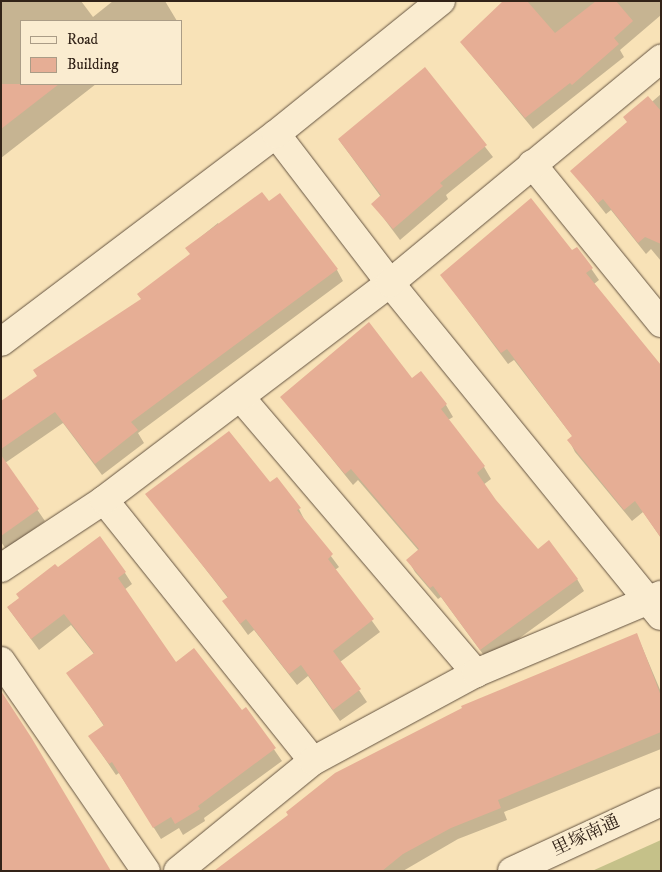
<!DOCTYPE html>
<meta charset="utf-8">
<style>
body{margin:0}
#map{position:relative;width:662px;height:872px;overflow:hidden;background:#f8e2b7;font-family:"IM FELL DW Pica","Noto Serif JP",serif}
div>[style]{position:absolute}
.green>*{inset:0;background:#c5c189}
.shadow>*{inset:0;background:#0003}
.building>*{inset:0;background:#e6ae95}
.roads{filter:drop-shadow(0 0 1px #645340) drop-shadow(0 0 1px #645340)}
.street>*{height:28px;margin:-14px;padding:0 14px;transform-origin:14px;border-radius:14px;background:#faecd0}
.secondary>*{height:28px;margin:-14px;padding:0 14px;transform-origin:14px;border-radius:14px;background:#faecd0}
span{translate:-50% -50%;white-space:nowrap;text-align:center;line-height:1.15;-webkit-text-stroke:4.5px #faecd0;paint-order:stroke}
.street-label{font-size:18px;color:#322318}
.frame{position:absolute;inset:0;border:2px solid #322318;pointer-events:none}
.legend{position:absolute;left:20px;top:20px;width:162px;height:65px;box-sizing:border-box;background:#faecd0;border:1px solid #aa9c86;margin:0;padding:6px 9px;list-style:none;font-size:15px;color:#322318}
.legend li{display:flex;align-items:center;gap:10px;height:25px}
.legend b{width:25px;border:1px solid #aa9c86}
</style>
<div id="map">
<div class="green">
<i style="clip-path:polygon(661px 840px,661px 871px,592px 871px)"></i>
</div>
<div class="shadow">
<i style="clip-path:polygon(1px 1px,81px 1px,93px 17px,113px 1px,165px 1px,177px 21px,21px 21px,21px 84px,96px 84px,1px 158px)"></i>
<i style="clip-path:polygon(506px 1px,661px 1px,661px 15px,620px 50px,624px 57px,533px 129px,461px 42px)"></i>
<i style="clip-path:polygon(424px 69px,493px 157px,446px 195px,448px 199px,400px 240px,373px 204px,381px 197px,339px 140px)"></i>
<i style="clip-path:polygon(661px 94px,661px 261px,651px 249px,646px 254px,611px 210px,606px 214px,572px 171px)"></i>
<i style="clip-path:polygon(269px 203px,337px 270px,343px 281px,138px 433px,144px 443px,102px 475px,63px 423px,5px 463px,45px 521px,6px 549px,1px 542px,1px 403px,39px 377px,35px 370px,142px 300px,191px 255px,187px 248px,218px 223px,220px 226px)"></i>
<i style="clip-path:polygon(577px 248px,599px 280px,594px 284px,661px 368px,661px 538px,643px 512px,632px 521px,575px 452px,569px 440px,573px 437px,514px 360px,508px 364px,442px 276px,572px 252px)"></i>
<i style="clip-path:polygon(420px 373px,446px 405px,453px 417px,448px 420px,484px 467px,491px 479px,483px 485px,495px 501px,538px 551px,577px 579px,584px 591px,488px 661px,441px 597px,438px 599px,415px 572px,408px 560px,419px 551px,358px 480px,353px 485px,282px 397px,412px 379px)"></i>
<i style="clip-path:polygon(270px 484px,299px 509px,305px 521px,339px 567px,335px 570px,380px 632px,340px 662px,367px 702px,340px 721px,308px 676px,297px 685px,254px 630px,248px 635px,224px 602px,228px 598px,147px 494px)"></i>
<i style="clip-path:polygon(58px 569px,125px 573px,132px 584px,124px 590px,176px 663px,242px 712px,246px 709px,282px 761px,204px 818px,205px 821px,183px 835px,179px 828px,161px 839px,119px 773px,116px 775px,90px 737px,104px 726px,68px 673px,94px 654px,71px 625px,39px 650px,8px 608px)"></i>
<i style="clip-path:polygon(637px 635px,661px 692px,661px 749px,504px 812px,507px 820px,458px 839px,403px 871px,216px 871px)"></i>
</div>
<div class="building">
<i style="clip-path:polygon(503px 1px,527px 1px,555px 33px,596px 1px,616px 1px,633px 21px,614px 38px,619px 44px,572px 85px,570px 83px,525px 118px,460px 42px)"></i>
<i style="clip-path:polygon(425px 67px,487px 145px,440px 183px,443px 186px,393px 229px,371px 204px,381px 195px,338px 139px)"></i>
<i style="clip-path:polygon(1px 84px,59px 84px,1px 129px)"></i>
<i style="clip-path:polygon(648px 96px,661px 111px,661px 244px,645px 237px,638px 243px,603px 199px,598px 203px,570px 171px,627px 122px,623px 117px)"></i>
<i style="clip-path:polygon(262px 192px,269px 201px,280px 193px,338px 269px,131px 422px,138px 430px,95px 464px,55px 412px,1px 449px,1px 401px,37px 376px,33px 370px,141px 299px,137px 294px,190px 254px,185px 248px)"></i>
<i style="clip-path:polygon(531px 198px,572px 250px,577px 247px,593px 268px,586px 273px,661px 365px,661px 538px,635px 501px,624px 510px,567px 440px,572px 436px,507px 349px,501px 353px,440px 275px)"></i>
<i style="clip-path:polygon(369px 322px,412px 378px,421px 371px,447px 404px,441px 409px,485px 466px,477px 473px,496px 500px,538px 549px,549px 540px,578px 579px,480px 650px,433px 586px,430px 588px,406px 560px,419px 549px,351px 469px,345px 474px,280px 397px)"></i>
<i style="clip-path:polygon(229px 431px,270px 482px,277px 477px,301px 508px,297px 510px,333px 554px,328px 559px,374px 619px,333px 651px,361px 689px,333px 710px,301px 665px,289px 674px,246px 619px,240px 624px,222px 601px,228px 597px,145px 494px)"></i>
<i style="clip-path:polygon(1px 455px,39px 509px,1px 536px)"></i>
<i style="clip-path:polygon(100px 536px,126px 572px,118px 578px,176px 662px,194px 648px,242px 710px,246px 707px,276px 748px,198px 806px,200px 809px,175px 824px,171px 817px,153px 828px,112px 762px,109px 764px,88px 736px,104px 725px,66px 673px,94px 653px,64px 614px,31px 639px,7px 607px,19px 598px,16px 594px,55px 564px,58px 567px)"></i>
<i style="clip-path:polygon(637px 633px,661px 696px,661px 732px,498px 800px,501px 808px,451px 828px,403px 854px,382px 871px,214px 871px,288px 815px,286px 812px,335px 773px,462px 708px,461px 706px)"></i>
<i style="clip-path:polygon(1px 691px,31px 737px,111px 871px,1px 871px)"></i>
</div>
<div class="roads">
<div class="street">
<i style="left:276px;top:134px;width:188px;rotate:52.6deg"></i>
<i style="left:390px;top:283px;width:429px;rotate:50.9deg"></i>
<i style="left:532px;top:164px;width:205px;rotate:50.9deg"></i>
<i style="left:1px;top:342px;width:345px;rotate:-37.1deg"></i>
<i style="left:276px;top:134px;width:212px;rotate:-38.9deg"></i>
<i style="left:241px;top:398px;width:362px;rotate:49.5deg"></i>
<i style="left:104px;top:500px;width:334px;rotate:51.3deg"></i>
<i style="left:1px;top:568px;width:123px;rotate:-33.4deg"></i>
<i style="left:104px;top:500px;width:359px;rotate:-37.2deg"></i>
<i style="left:390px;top:283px;width:352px;rotate:-39.6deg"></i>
<i style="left:1px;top:661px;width:255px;rotate:55.4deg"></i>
<i style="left:178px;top:871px;width:174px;rotate:-39.2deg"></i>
<i style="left:313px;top:761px;width:185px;rotate:-28.4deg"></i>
<i style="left:476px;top:673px;width:201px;rotate:-22.9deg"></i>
</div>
<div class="secondary">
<i style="left:512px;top:871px;width:164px;rotate:-24.8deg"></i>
</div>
</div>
<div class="street-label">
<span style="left:586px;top:836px;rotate:-25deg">里塚南通</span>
</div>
<div class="frame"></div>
<ul class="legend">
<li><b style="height:6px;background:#faecd0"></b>Road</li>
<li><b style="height:14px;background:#e6ae95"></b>Building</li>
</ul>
</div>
